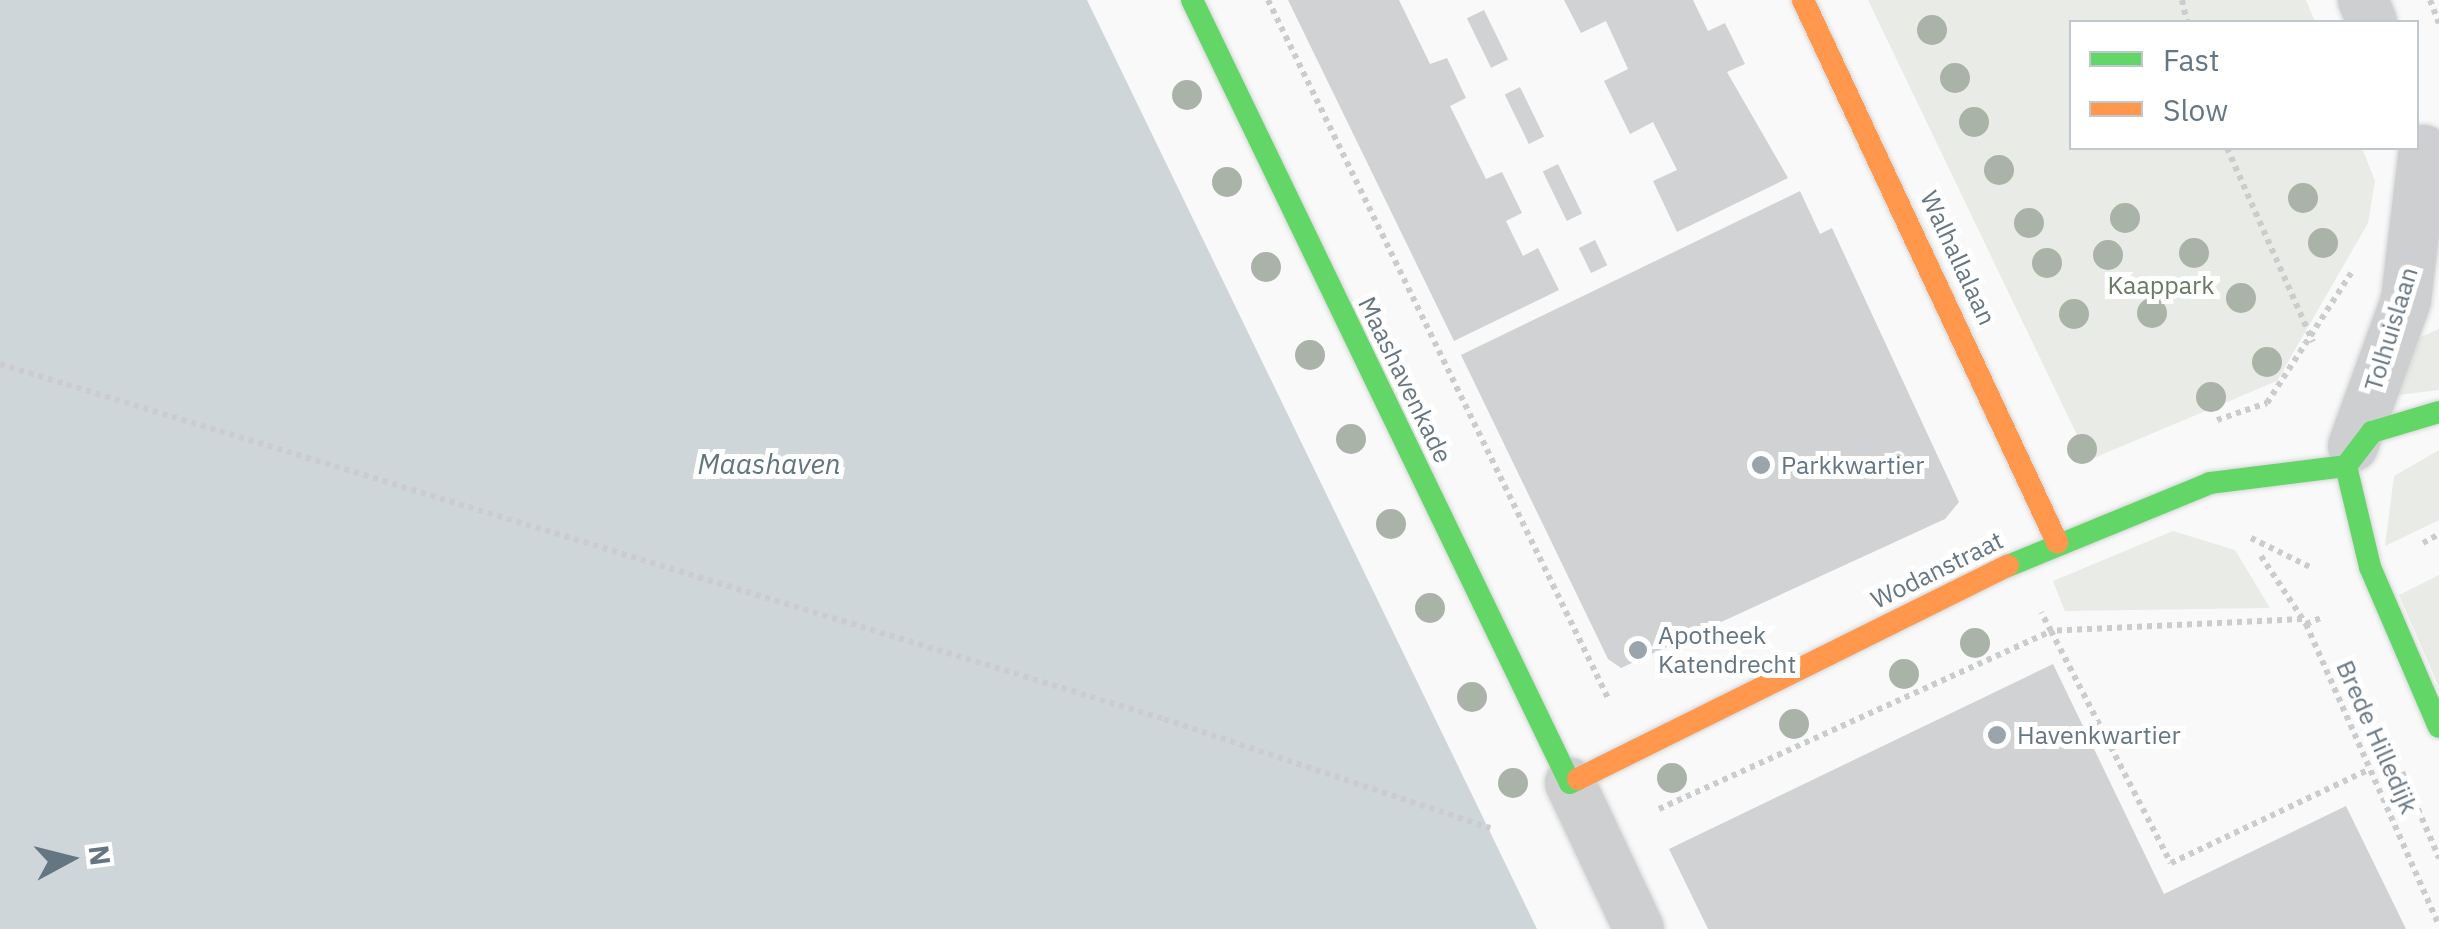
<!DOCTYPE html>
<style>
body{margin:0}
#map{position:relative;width:2439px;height:929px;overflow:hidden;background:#f9f9f9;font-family:"IBM Plex Sans",sans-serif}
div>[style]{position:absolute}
.green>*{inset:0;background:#e8ebe6}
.water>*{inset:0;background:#ced6d9}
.building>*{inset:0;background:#d0d2d3;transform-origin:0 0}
.path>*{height:6px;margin-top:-3px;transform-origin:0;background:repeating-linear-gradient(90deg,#cbcccd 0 5px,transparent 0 10px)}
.roads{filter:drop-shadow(0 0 2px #d5d6d7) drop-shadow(0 0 2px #d5d6d7)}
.street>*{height:50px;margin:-25px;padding:0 25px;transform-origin:25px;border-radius:25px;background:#cecfd0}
.fast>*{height:22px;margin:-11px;padding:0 11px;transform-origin:11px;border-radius:11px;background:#63d668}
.slow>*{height:22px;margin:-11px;padding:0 11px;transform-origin:11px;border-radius:11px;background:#ff974d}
.trees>*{width:30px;height:30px;margin:-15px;border-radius:50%;background:#a9b3a7}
.dots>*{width:28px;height:28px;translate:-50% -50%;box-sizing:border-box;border:5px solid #fff;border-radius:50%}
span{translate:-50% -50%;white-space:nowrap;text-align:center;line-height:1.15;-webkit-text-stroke:10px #fff;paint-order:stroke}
.street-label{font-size:25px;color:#657683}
.park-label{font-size:25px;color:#687a64}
.poi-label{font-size:25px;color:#657683}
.left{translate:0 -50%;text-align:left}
.water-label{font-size:28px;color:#60757c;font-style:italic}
.legend{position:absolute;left:2069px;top:20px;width:350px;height:130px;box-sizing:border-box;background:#fff;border:2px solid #c1c8cd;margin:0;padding:12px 18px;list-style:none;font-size:30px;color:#657683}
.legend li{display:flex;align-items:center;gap:20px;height:50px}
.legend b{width:50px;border:2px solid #c1c8cd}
.north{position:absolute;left:20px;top:809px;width:100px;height:100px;-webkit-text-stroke:8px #fff;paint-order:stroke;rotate:83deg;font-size:28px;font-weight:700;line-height:40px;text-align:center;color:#657683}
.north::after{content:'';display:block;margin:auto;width:35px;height:45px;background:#657683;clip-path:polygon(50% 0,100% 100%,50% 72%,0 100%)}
</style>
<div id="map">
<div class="green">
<i style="clip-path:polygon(1868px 0,2306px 0,2315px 22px,2072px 22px,2072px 148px,2362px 148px,2375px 181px,2368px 223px,2277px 381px,2089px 460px)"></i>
<i style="clip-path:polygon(2439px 329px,2439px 390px,2398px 395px,2414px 340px)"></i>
<i style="clip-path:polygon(2439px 450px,2439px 520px,2385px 546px,2394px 476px)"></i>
<i style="clip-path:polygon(2173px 531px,2235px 550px,2270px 608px,2065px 611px,2053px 581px)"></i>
<i style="clip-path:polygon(2439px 575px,2439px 687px,2399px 595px)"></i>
</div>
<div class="water">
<i style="clip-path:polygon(0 0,1087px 0,1537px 929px,0 929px)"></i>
</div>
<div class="building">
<i style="clip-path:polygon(1288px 0,1399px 0,1430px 64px,1447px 58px,1466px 98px,1450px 106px,1486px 179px,1502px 172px,1522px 213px,1506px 221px,1523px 256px,1538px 248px,1559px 290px,1454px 341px)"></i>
<i style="clip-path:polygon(1564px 0,1693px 0,1708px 31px,1725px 23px,1745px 64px,1727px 72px,1788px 178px,1677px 232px,1653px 181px,1677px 170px,1653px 122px,1630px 134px,1604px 81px,1628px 69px,1606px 21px,1581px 33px)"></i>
<i style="left:1484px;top:10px;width:55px;height:19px;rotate:64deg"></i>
<i style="left:1520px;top:87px;width:55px;height:17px;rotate:64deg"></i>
<i style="left:1558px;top:164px;width:55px;height:17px;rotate:64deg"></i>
<i style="clip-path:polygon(1800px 191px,1820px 234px,1832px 228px,1959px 502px,1945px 519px,1621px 668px,1608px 659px,1461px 355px)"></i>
<i style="left:1595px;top:240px;width:28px;height:18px;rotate:64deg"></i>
<i style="clip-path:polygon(2053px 664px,2164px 894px,2346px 806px,2406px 929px,1708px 929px,1669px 849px)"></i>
</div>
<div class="path">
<i style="left:1268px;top:0;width:779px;rotate:64.03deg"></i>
<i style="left:2182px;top:0;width:23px;rotate:77deg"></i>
<i style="left:2430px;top:0;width:25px;rotate:69deg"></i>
<i style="left:2227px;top:148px;width:212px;rotate:66.1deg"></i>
<i style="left:0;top:364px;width:1217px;rotate:16.96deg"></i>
<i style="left:1164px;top:719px;width:344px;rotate:18.5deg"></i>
<i style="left:2217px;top:420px;width:53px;rotate:-18.8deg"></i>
<i style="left:2267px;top:403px;width:155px;rotate:-57.1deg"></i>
<i style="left:2251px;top:538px;width:66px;rotate:26.2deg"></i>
<i style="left:2423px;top:543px;width:18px;rotate:-29deg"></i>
<i style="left:2261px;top:556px;width:82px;rotate:56.5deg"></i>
<i style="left:2306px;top:624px;width:329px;rotate:66.2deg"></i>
<i style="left:2302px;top:619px;width:251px;rotate:177.3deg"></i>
<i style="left:2051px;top:631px;width:261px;rotate:62.7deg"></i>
<i style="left:2171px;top:863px;width:220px;rotate:-25.3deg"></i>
<i style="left:2306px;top:624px;width:18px;rotate:-22deg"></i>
<i style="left:2402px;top:772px;width:94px;rotate:66.7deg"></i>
<i style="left:1659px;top:809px;width:431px;rotate:-24.4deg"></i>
<i style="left:2051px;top:631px;width:21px;rotate:-118deg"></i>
</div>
<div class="roads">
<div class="street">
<i style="left:2363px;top:0;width:24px;rotate:68deg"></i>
<i style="left:2353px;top:446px;width:155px;rotate:-70deg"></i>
<i style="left:2406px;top:300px;width:151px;rotate:-83.2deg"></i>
<i style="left:1570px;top:783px;width:161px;rotate:64.7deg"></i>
</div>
<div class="fast">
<i style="left:1192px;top:0;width:869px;rotate:64.23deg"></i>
<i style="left:1570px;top:783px;width:9px;rotate:-27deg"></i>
<i style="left:2439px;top:412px;width:70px;rotate:163.4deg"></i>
<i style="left:2372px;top:432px;width:43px;rotate:127.4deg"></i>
<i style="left:2346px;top:466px;width:104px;rotate:76.6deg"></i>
<i style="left:2370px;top:567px;width:174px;rotate:66.7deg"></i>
<i style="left:2008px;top:566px;width:218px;rotate:-22.3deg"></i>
<i style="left:2210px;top:483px;width:137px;rotate:-7.1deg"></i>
</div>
<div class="slow">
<i style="left:1803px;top:0;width:599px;rotate:64.89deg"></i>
<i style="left:1578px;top:779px;width:480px;rotate:-26.4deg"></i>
</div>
</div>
<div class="trees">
<i style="left:1932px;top:30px"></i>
<i style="left:1955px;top:78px"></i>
<i style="left:1187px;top:95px"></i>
<i style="left:1974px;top:122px"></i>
<i style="left:1999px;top:170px"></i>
<i style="left:1227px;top:182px"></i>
<i style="left:2303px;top:198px"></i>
<i style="left:2125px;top:218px"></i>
<i style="left:2029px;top:223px"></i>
<i style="left:2323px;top:243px"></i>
<i style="left:2194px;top:253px"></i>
<i style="left:2108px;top:255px"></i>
<i style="left:2047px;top:263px"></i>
<i style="left:1266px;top:267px"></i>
<i style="left:2241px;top:298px"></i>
<i style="left:2152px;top:313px"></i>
<i style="left:2074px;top:314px"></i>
<i style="left:1310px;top:355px"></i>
<i style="left:2267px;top:362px"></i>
<i style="left:2211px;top:397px"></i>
<i style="left:1351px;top:439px"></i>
<i style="left:2082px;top:449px"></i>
<i style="left:1391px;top:524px"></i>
<i style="left:1430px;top:608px"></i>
<i style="left:1975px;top:643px"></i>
<i style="left:1904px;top:674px"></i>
<i style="left:1472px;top:697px"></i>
<i style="left:1794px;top:724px"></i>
<i style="left:1672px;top:778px"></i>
<i style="left:1513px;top:783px"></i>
</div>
<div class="dots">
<i style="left:1761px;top:465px;background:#99a4ac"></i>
<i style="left:1638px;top:650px;background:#99a4ac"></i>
<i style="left:1997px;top:735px;background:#99a4ac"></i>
</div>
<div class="street-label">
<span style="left:1958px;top:258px;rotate:65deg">Walhallalaan</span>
<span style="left:2391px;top:329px;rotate:-73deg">Tolhuislaan</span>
<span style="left:1405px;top:380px;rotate:64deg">Maashavenkade</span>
<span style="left:1937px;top:570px;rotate:-26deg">Wodanstraat</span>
<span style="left:2377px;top:737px;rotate:66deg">Brede Hilledijk</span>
</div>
<div class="park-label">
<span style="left:2161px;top:285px">Kaappark</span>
</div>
<div class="poi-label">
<span class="left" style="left:1781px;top:465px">Parkkwartier</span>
<span class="left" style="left:1658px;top:650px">Apotheek<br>Katendrecht</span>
<span class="left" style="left:2017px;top:735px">Havenkwartier</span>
</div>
<div class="water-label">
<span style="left:769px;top:464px">Maashaven</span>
</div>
<ul class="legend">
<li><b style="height:12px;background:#63d668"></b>Fast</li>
<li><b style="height:12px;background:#ff974d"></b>Slow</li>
</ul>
<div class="north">N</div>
</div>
